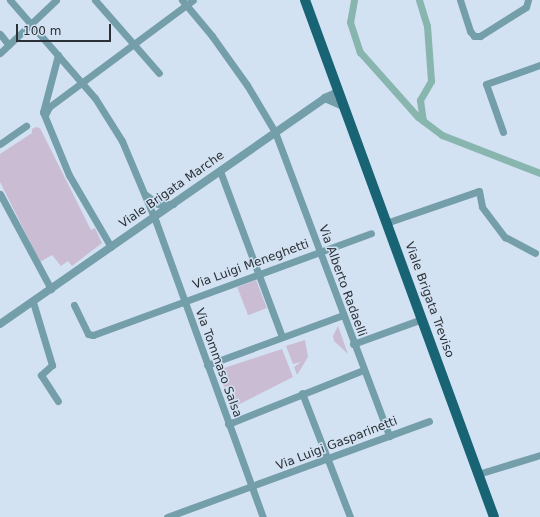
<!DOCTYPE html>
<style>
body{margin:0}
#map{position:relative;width:540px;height:517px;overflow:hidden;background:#d3e2f2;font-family:"DejaVu Sans",sans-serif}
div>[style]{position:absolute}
.green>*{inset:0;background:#cabcd3;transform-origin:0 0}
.canal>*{height:7px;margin:-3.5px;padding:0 3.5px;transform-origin:3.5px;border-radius:3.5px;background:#88b5ae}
.minor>*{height:7px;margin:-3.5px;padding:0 3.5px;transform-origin:3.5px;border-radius:3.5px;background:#739eaa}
.tertiary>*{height:8px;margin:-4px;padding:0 4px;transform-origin:4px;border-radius:4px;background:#739eaa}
.primary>*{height:10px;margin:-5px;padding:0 5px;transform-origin:5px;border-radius:5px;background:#186474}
span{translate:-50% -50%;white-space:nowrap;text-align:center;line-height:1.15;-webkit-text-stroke:3px #d3e2f2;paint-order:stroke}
.street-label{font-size:12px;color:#2a3036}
.scale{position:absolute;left:16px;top:24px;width:95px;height:18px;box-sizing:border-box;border:2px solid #2a3036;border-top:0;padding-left:5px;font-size:12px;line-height:14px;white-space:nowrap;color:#2a3036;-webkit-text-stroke:3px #d3e2f2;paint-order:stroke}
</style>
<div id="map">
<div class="green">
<i style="clip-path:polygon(36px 127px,40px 128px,91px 230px,95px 228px,102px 243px,72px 266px,68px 261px,61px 266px,52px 255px,40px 262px,0 182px,0 154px,32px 133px,32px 129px)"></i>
<i style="left:256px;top:280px;width:30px;height:20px;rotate:69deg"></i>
<i style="clip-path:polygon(338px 326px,348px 354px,334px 341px,333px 336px)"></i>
<i style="clip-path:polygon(305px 340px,308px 357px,297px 375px,294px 367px,301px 362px,293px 364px,286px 346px)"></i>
<i style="clip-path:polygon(282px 349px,293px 377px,232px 408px,219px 374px,221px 369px)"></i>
</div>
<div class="canal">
<i style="left:354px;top:0;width:22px;rotate:100deg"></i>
<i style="left:350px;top:22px;width:32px;rotate:72deg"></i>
<i style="left:360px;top:52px;width:87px;rotate:48.3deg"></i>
<i style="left:418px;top:117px;width:30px;rotate:37deg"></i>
<i style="left:442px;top:135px;width:105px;rotate:21.2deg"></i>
<i style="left:419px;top:0;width:27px;rotate:73deg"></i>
<i style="left:427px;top:26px;width:55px;rotate:85.8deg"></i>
<i style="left:431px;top:81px;width:22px;rotate:120deg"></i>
<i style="left:420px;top:100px;width:21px;rotate:82deg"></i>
</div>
<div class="minor">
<i style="left:10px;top:0;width:130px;rotate:49.1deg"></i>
<i style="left:95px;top:98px;width:51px;rotate:57.9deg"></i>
<i style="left:122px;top:141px;width:88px;rotate:67.2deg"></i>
<i style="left:156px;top:222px;width:314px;rotate:70.1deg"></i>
<i style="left:95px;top:0;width:97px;rotate:48.8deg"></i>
<i style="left:182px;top:0;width:47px;rotate:50.2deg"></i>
<i style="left:212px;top:36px;width:60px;rotate:54.5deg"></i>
<i style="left:247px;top:85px;width:55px;rotate:59.2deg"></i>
<i style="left:275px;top:132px;width:325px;rotate:69.4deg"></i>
<i style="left:460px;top:0;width:33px;rotate:72deg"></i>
<i style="left:470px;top:31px;width:6px;rotate:51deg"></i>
<i style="left:474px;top:36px;width:6px"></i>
<i style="left:480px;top:36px;width:54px;rotate:-32.2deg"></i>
<i style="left:526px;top:7px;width:7px;rotate:-74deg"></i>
<i style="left:0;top:34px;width:14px;rotate:51deg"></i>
<i style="left:0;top:53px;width:77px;rotate:-43.4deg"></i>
<i style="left:58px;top:55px;width:59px;rotate:104.7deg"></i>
<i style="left:43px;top:112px;width:68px;rotate:67.6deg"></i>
<i style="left:69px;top:175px;width:83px;rotate:59.7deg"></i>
<i style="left:45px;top:115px;width:9px;rotate:-63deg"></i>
<i style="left:49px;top:107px;width:179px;rotate:-36.6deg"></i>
<i style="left:503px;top:132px;width:51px;rotate:-109.5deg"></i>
<i style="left:486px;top:84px;width:57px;rotate:-19.4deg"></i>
<i style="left:0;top:144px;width:32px;rotate:-35deg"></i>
<i style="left:220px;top:171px;width:177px;rotate:69.5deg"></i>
<i style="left:0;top:194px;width:108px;rotate:61.8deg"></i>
<i style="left:146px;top:195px;width:15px;rotate:37deg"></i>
<i style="left:158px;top:204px;width:15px"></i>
<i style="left:386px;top:223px;width:98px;rotate:-19deg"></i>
<i style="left:479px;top:191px;width:16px;rotate:79deg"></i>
<i style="left:482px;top:207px;width:38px;rotate:53deg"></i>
<i style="left:505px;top:237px;width:34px;rotate:28deg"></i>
<i style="left:33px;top:302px;width:66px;rotate:73.2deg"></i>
<i style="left:52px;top:365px;width:15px;rotate:138deg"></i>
<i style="left:41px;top:375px;width:31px;rotate:57deg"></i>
<i style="left:74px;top:305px;width:32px;rotate:64deg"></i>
<i style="left:88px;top:334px;width:5px;rotate:11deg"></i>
<i style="left:93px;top:335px;width:296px;rotate:-20.1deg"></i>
<i style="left:353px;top:344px;width:73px;rotate:-19.9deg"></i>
<i style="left:207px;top:365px;width:145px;rotate:-20.2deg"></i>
<i style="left:302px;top:393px;width:133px;rotate:68.8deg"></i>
<i style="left:228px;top:424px;width:145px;rotate:-21.8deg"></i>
<i style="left:478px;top:474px;width:65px;rotate:-17deg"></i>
<i style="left:167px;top:517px;width:279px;rotate:-20.1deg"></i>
</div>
<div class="tertiary">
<i style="left:325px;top:98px;width:20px;rotate:24deg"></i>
<i style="left:0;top:324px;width:396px;rotate:-34.8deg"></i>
<i style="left:325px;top:98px;width:14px;rotate:-25deg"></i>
</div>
<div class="primary">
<i style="left:305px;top:0;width:550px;rotate:69.92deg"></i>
</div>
<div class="street-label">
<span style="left:172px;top:190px;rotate:-35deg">Viale Brigata Marche</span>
<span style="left:251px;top:265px;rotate:-20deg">Via Luigi Meneghetti</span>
<span style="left:342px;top:281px;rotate:70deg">Via Alberto Radaelli</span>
<span style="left:429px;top:300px;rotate:70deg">Viale Brigata Treviso</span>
<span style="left:218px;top:363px;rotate:70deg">Via Tommaso Salsa</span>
<span style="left:337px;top:444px;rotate:-21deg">Via Luigi Gasparinetti</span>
</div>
<div class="scale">100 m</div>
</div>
